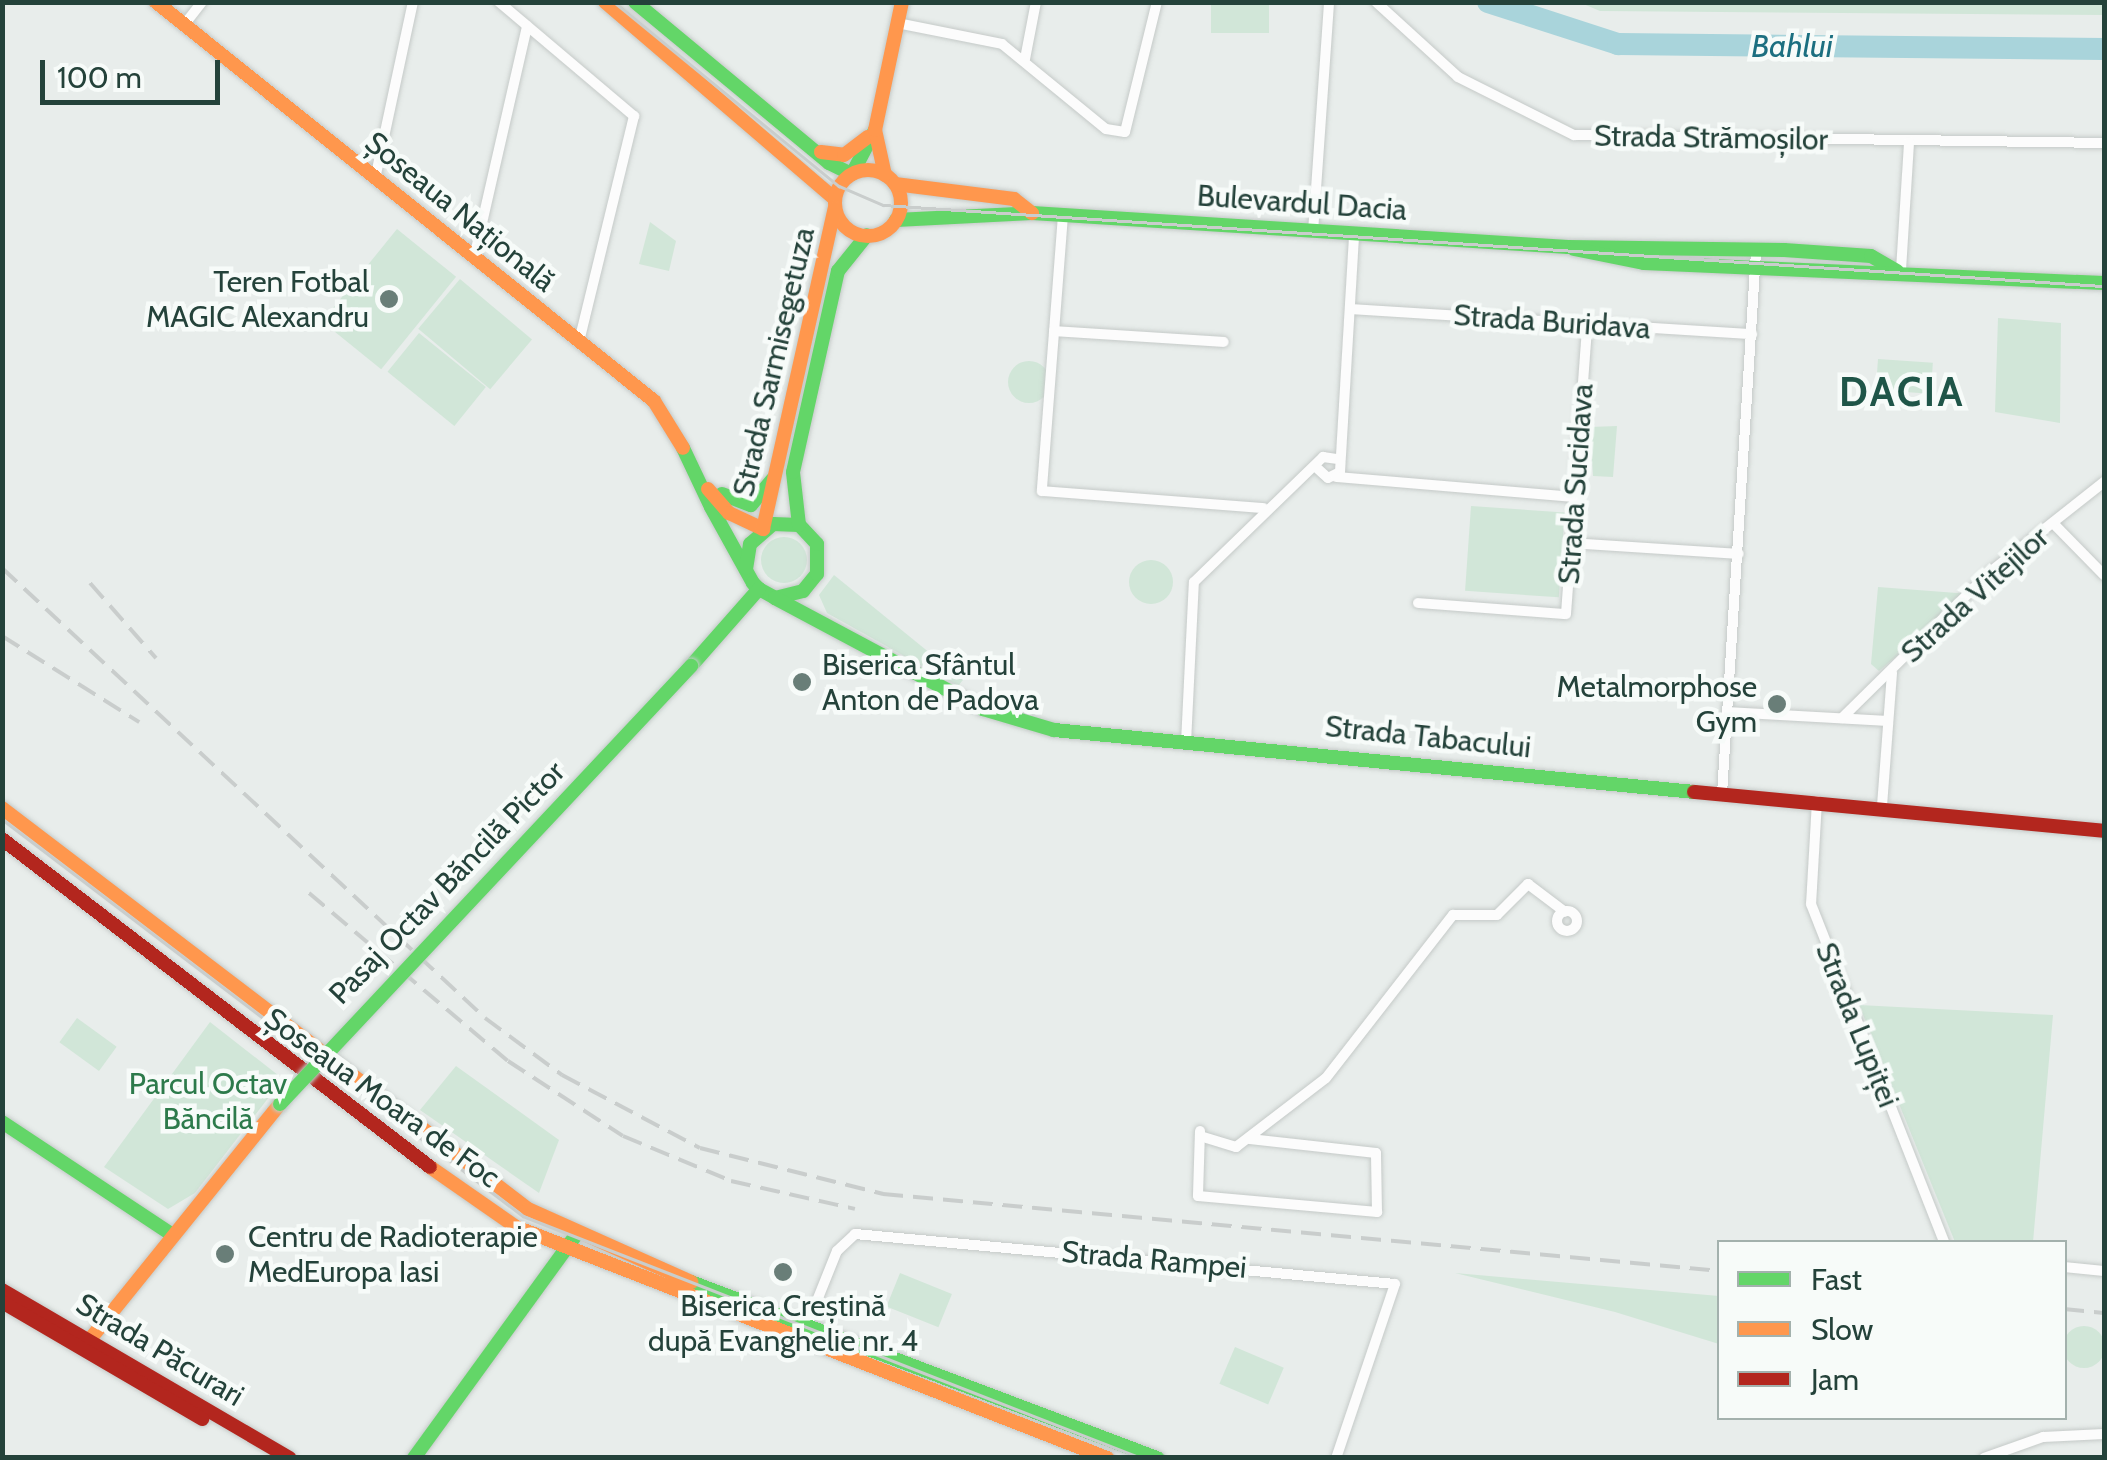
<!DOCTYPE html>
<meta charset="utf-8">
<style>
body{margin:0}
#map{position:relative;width:2107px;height:1460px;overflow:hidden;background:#e8edeb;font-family:Cabin,sans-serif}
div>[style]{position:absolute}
.green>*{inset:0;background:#d1e6d8;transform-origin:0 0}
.round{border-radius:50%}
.river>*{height:22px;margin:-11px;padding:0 11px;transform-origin:11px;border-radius:11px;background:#a9d4db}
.roads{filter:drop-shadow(0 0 2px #c5cac8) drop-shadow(0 0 2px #c5cac8)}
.street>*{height:10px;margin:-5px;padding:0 5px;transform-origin:5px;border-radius:5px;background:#fcfcfc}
.street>.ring{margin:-5px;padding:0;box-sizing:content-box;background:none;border:10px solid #fcfcfc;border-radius:50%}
.fast>*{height:14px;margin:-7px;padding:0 7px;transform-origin:7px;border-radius:7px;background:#63d668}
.slow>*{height:14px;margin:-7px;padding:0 7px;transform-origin:7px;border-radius:7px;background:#ff974d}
.slow>.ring{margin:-7px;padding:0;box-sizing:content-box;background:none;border:14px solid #ff974d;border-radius:50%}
.jam>*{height:14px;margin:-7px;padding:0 7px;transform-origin:7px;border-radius:7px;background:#b3261e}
.tram>*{height:2.5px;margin:-1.25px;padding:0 1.25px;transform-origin:1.25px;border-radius:1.25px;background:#c9cdcc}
.rail>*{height:4px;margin-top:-2px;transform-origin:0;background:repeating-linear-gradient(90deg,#c9cdcc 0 20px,transparent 0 30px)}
.bridges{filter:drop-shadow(0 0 2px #c3cbc8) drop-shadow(0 0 2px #c3cbc8)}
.fast-bridge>*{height:14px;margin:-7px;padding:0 7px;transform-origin:7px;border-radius:7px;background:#63d668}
.dots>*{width:28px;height:28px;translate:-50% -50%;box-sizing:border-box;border:5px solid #f7fbf9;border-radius:50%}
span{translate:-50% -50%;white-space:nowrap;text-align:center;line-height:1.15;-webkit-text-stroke:9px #f7fbf9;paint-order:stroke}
.street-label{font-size:30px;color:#24423a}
.poi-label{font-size:30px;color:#24423a}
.right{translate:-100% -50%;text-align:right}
.left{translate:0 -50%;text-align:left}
.park-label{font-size:30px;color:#2d7a4b}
.water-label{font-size:32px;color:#1c6f80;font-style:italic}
.district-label{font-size:40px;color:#1f5548;font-weight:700;letter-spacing:2.5px}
.frame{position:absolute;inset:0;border:5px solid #24423a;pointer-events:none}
.legend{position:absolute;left:1717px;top:1240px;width:350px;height:180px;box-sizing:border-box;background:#f7fbf9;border:2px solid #a3b1ad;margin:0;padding:12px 18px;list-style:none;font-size:30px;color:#24423a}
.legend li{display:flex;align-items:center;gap:20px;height:50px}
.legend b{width:50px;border:2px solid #a3b1ad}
.scale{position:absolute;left:40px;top:60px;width:180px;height:45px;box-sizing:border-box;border:5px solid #24423a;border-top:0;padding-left:12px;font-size:30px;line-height:35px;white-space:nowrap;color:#24423a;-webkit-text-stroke:8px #f7fbf9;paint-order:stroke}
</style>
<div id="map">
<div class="green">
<i style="clip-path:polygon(2104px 2px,2104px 15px,1600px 11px,1581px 3px)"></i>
<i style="left:1211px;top:3px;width:58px;height:30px"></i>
<i style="clip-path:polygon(650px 222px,676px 241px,669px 271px,639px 264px)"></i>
<i style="left:397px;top:229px;width:76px;height:119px;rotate:39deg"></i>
<i style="left:460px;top:279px;width:94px;height:65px;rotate:40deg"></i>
<i style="clip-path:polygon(1998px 318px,2061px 323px,2060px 423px,1995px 412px)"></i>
<i style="left:419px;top:333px;width:86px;height:50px;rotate:39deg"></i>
<i style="left:1878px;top:359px;width:55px;height:31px;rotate:4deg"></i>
<i class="round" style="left:1008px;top:361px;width:42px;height:42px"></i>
<i style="clip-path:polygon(1617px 426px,1613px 477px,1593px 476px,1590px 427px)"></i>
<i style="left:1471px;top:506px;width:94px;height:85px;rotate:4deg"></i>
<i class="round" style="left:761px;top:537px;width:46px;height:46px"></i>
<i class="round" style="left:1129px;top:560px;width:44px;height:44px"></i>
<i style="clip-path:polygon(834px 575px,963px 680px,958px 686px,827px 613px,819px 595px)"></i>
<i style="clip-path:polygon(1878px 587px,1970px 594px,1879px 671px,1871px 664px)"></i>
<i style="clip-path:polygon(1859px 1005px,2053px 1015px,2033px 1242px,1955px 1242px)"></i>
<i style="left:77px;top:1018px;width:49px;height:30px;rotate:36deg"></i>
<i style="clip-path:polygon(210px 1022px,283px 1079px,195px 1193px,168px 1209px,104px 1167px)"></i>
<i style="clip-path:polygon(456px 1066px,559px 1140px,539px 1193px,420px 1110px)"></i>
<i style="left:900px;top:1273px;width:56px;height:36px;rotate:22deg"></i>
<i style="clip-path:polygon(1455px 1273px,1719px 1296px,1719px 1344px,1615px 1312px)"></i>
<i class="round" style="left:2063px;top:1326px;width:42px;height:42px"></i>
<i style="left:1235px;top:1347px;width:53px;height:40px;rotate:23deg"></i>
</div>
<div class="river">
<i style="left:1488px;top:2px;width:137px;rotate:17.9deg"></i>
<i style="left:1618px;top:44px;width:486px;rotate:0.6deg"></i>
</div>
<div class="roads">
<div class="street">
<i style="left:499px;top:2px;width:177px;rotate:40.2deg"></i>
<i style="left:634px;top:116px;width:233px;rotate:103.7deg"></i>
<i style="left:1376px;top:2px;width:111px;rotate:42.4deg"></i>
<i style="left:1458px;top:77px;width:130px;rotate:26.6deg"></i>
<i style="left:1574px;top:135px;width:530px;rotate:0.86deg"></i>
<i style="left:897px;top:23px;width:107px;rotate:11.3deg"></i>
<i style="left:1002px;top:44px;width:134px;rotate:39.3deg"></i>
<i style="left:1106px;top:129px;width:19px;rotate:9deg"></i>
<i style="left:1125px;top:132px;width:134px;rotate:-76.2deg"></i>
<i style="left:184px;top:25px;width:29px;rotate:-52deg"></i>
<i style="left:1025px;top:59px;width:58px;rotate:-79.1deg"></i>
<i style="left:375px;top:179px;width:181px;rotate:-77.9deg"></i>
<i style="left:1063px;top:215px;width:277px;rotate:94.4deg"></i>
<i style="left:1042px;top:491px;width:222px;rotate:4.4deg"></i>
<i style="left:1313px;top:232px;width:231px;rotate:-86deg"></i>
<i style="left:474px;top:258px;width:238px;rotate:-77.1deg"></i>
<i style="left:1901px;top:270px;width:128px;rotate:-86.4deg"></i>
<i style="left:1351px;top:309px;width:402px;rotate:3.6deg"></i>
<i style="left:1054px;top:331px;width:170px;rotate:3.7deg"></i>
<i style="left:1318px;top:469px;width:13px;rotate:42deg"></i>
<i style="left:1328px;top:478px;width:13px;rotate:-27deg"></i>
<i style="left:1340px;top:472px;width:238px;rotate:-86.6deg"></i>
<i style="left:1336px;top:477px;width:240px;rotate:4.8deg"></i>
<i style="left:2053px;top:523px;width:73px;rotate:45.6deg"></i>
<i style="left:1571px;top:543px;width:168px;rotate:3.7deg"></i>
<i style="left:1418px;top:603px;width:148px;rotate:4.3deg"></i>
<i style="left:1566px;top:614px;width:290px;rotate:-85.8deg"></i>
<i style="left:1727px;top:712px;width:161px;rotate:3.2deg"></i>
<i style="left:1842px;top:718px;width:208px;rotate:-44.6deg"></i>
<i style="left:1990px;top:572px;width:145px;rotate:-38.3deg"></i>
<i style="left:1186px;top:743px;width:161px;rotate:-87.2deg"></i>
<i style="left:1194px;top:582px;width:180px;rotate:-44.1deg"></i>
<i style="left:1323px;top:457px;width:15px;rotate:8deg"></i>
<i style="left:1722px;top:794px;width:543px;rotate:-86.41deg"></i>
<i style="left:1817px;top:801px;width:103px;rotate:93.3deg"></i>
<i style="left:1811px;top:904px;width:363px;rotate:68.5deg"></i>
<i style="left:1882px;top:806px;width:134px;rotate:-85.7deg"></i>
<i class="ring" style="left:1557px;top:911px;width:10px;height:10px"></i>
<i style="left:1200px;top:1131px;width:65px;rotate:91.8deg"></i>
<i style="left:1198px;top:1196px;width:180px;rotate:5.1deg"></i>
<i style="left:1377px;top:1212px;width:59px;rotate:-91deg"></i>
<i style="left:1376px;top:1153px;width:127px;rotate:-173.7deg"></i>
<i style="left:1200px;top:1136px;width:38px;rotate:17deg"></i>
<i style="left:1236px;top:1147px;width:113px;rotate:-37.5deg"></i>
<i style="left:1326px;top:1078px;width:207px;rotate:-52.1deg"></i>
<i style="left:1453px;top:915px;width:44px"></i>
<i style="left:1497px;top:915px;width:44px;rotate:-45deg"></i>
<i style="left:1528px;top:884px;width:46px;rotate:37.1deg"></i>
<i style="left:2064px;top:1267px;width:40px;rotate:5.7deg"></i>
<i style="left:806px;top:1328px;width:83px;rotate:-68.1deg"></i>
<i style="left:837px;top:1251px;width:25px;rotate:-43deg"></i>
<i style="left:855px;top:1234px;width:542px;rotate:5.29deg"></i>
<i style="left:1395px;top:1284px;width:184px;rotate:108.7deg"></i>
<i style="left:1984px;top:1458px;width:63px;rotate:-19.6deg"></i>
<i style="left:2043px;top:1437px;width:61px;rotate:-2.8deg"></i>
</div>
<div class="fast">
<i style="left:635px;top:2px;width:252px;rotate:39.7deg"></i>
<i style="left:829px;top:163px;width:25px;rotate:26deg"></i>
<i style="left:852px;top:174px;width:50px;rotate:-62.4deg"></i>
<i style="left:896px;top:220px;width:136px;rotate:-2.9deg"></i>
<i style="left:1032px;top:213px;width:537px;rotate:3.63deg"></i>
<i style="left:1568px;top:247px;width:216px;rotate:0.8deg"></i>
<i style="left:1784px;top:250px;width:87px;rotate:3.9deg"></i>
<i style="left:1871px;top:256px;width:30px;rotate:30deg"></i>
<i style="left:1574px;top:249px;width:71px;rotate:11.3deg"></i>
<i style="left:1644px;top:263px;width:460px;rotate:2.5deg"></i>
<i style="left:683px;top:448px;width:65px;rotate:64.6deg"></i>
<i style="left:711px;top:507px;width:87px;rotate:61.1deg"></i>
<i style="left:753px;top:583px;width:8px;rotate:45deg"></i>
<i style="left:759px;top:589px;width:18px;rotate:29deg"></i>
<i style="left:775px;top:598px;width:29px;rotate:-14deg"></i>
<i style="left:803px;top:591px;width:22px;rotate:-51deg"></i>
<i style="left:817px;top:574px;width:30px;rotate:-90deg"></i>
<i style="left:817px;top:544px;width:26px;rotate:-133deg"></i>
<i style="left:799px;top:525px;width:26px;rotate:-178deg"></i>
<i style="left:773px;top:524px;width:30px;rotate:139deg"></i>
<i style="left:750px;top:544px;width:24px;rotate:99deg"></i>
<i style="left:722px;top:494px;width:31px;rotate:21deg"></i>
<i style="left:751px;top:505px;width:34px;rotate:-50deg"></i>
<i style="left:799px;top:525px;width:53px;rotate:-96.5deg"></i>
<i style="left:793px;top:472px;width:206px;rotate:-77.4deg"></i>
<i style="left:838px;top:271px;width:46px;rotate:-51.1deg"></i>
<i style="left:775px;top:598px;width:236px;rotate:28.1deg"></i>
<i style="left:983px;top:709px;width:74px;rotate:16.5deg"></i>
<i style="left:1054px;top:730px;width:643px;rotate:5.53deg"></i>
<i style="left:691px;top:666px;width:103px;rotate:-48.6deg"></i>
<i style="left:2px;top:1122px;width:203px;rotate:33.5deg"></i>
<i style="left:691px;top:1282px;width:499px;rotate:20.7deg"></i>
<i style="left:414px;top:1458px;width:277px;rotate:-54deg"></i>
</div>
<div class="slow">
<i style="left:156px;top:2px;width:638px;rotate:38.7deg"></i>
<i style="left:654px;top:401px;width:55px;rotate:58.3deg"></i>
<i style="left:605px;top:2px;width:303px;rotate:40.6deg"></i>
<i style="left:821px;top:152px;width:23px;rotate:7deg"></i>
<i style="left:844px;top:155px;width:30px;rotate:-37deg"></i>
<i class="ring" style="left:835px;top:170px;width:52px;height:52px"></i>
<i style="left:885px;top:175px;width:46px;rotate:-102.5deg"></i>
<i style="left:875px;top:130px;width:131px;rotate:-78.1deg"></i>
<i style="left:895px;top:184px;width:120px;rotate:7.2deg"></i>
<i style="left:1014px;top:199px;width:23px;rotate:38deg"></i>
<i style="left:708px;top:489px;width:32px;rotate:49deg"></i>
<i style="left:729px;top:513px;width:38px;rotate:25deg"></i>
<i style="left:763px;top:529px;width:329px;rotate:-77.4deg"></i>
<i style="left:2px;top:808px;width:661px;rotate:37.32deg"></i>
<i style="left:528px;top:1209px;width:179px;rotate:24.1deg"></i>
<i style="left:430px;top:1167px;width:105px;rotate:34.9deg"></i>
<i style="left:516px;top:1227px;width:635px;rotate:21.35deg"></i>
<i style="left:83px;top:1348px;width:314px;rotate:-51.1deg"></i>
</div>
<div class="jam">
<i style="left:1694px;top:792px;width:412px;rotate:5.4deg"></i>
<i style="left:2px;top:839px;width:539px;rotate:37.46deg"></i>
<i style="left:2px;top:1290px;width:333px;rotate:30.3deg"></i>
<i style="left:2px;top:1302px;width:232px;rotate:30.3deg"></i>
</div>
</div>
<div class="tram">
<i style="left:614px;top:2px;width:291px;rotate:39.3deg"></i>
<i style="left:839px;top:186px;width:48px;rotate:23.4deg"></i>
<i style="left:883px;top:205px;width:1224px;rotate:3.8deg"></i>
<i style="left:2px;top:819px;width:655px;rotate:37.31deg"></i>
<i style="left:523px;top:1216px;width:664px;rotate:21.38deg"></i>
</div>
<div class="rail">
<i style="left:2px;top:568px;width:660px;rotate:42.97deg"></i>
<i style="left:485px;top:1018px;width:96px;rotate:36.5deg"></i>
<i style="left:562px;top:1075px;width:156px;rotate:27.9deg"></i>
<i style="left:700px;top:1148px;width:189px;rotate:14.1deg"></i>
<i style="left:883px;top:1194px;width:841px;rotate:5.26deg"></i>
<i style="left:90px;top:583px;width:100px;rotate:48.7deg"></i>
<i style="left:2px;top:636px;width:162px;rotate:32.1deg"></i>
<i style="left:309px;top:893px;width:260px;rotate:40.2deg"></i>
<i style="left:508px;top:1061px;width:137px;rotate:33.1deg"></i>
<i style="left:623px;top:1136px;width:117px;rotate:22.6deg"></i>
<i style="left:731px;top:1181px;width:127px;rotate:12.7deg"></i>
<i style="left:2064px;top:1309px;width:40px;rotate:5.7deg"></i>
</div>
<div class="bridges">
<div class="fast-bridge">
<i style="left:280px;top:1104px;width:601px;rotate:-46.82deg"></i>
</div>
</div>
<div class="dots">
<i style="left:389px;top:299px;background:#697e78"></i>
<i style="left:802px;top:682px;background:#697e78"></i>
<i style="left:1777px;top:704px;background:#697e78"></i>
<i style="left:225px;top:1254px;background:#697e78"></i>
<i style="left:783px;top:1272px;background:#697e78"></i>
</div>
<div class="street-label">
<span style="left:1711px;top:138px;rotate:1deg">Strada Strămoșilor</span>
<span style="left:1302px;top:203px;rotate:4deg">Bulevardul Dacia</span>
<span style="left:460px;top:212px;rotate:39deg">Șoseaua Națională</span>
<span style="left:1552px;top:322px;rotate:4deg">Strada Buridava</span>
<span style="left:774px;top:362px;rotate:-77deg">Strada Sarmisegetuza</span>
<span style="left:1576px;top:484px;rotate:-86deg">Strada Sucidava</span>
<span style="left:1975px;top:595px;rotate:-42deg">Strada Vitejilor</span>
<span style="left:1428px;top:737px;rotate:6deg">Strada Tabacului</span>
<span style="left:447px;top:883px;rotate:-46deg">Pasaj Octav Băncilă Pictor</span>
<span style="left:1857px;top:1025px;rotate:68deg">Strada Lupiței</span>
<span style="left:382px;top:1098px;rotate:36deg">Șoseaua Moara de Foc</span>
<span style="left:1154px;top:1260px;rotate:5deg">Strada Rampei</span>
<span style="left:160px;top:1350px;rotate:31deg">Strada Păcurari</span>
</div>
<div class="poi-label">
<span class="right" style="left:369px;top:299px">Teren Fotbal<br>MAGIC Alexandru</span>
<span class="left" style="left:822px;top:682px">Biserica Sfântul<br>Anton de Padova</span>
<span class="right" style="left:1757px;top:704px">Metalmorphose<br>Gym</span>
<span class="left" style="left:248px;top:1254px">Centru de Radioterapie<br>MedEuropa Iasi</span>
<span style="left:783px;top:1323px">Biserica Creștină<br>după Evanghelie nr. 4</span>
</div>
<div class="park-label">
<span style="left:208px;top:1101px">Parcul Octav<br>Băncilă</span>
</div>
<div class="water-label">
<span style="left:1792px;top:46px">Bahlui</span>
</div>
<div class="district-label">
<span style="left:1902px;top:392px">DACIA</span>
</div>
<div class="frame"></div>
<ul class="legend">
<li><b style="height:12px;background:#63d668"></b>Fast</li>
<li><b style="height:12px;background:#ff974d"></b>Slow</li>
<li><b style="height:12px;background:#b3261e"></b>Jam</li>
</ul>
<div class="scale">100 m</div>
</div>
